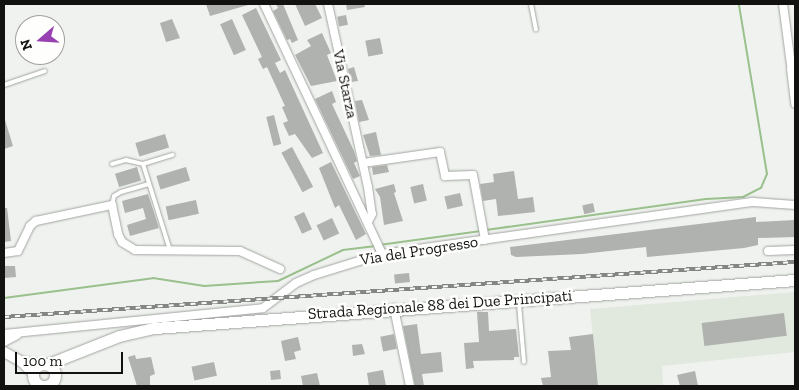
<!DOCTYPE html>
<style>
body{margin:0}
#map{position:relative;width:799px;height:390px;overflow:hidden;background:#eff2ee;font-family:"Zilla Slab",serif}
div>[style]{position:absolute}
.built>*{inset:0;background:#e1e9de}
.stream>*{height:2px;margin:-1px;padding:0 1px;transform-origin:1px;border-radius:1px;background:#9ac08d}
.building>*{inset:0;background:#afb2ae;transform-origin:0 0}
.roads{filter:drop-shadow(0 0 1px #a1a4a0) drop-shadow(0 0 1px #a1a4a0)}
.service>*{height:4px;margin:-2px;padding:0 2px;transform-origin:2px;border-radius:2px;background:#fff}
.minor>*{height:8px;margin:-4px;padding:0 4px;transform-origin:4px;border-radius:4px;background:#fff}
.tertiary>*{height:10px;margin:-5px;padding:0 5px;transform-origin:5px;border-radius:5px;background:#fff}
.secondary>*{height:11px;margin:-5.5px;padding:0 5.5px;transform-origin:5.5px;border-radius:5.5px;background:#fff}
.secondary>.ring{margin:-5.5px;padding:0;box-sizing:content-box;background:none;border:11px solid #fff;border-radius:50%}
.rail>*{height:4px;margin-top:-2px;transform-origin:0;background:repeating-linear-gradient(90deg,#fefffd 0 5.5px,#848683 0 11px);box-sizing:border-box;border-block:1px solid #848683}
span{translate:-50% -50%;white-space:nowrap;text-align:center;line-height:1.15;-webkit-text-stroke:5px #fefffd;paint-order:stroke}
.street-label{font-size:16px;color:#121311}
.frame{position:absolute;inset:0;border:5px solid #121311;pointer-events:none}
.north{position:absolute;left:15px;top:15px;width:50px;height:50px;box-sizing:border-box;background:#fefffd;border:1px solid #a0a19f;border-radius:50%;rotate:251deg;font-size:14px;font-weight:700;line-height:20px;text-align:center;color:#121311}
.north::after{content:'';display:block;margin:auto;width:18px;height:22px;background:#9742b0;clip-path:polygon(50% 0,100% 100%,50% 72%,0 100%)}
.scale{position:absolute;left:15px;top:352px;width:108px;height:22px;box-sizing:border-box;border:2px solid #121311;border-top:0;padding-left:6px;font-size:15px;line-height:18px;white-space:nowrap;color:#121311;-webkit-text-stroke:4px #fefffd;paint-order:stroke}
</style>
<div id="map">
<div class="built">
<i style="clip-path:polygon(795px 292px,795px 352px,662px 366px,663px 386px,598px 386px,590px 309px)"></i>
</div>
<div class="stream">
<i style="left:486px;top:230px;width:222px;rotate:-8deg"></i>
<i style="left:706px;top:199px;width:37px;rotate:-3deg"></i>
<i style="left:743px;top:197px;width:20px;rotate:-27deg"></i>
<i style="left:761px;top:188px;width:15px;rotate:-67deg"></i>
<i style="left:767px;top:174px;width:172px;rotate:-99.4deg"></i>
<i style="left:379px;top:245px;width:103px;rotate:-7.8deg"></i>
<i style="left:4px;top:298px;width:150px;rotate:-7.6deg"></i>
<i style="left:153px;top:278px;width:52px;rotate:8.9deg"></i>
<i style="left:204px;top:286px;width:74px;rotate:-3.9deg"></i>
<i style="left:278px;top:281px;width:72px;rotate:-25.5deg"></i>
<i style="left:343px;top:250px;width:31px;rotate:-7deg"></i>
</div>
<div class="building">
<i style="clip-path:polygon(206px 4px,248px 4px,248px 5px,210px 16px)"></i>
<i style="clip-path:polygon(276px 4px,283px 4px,298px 40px,292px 43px,290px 39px,287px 40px,273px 11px,278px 8px)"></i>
<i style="clip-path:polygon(295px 4px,315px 4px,322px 18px,305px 26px)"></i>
<i style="clip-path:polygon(346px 4px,364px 4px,365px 7px,347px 10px)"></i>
<i style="clip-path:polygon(256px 8px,281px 60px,275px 63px,280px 73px,285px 70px,323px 153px,312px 158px,295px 134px,289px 136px,283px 123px,288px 121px,282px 107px,285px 106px,267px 67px,263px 69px,258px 59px,262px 57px,242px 15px)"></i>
<i style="left:346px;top:15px;width:10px;height:9px;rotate:79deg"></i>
<i style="clip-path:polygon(172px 19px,180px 38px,166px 42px,160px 23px)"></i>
<i style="left:232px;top:19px;width:34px;height:13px;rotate:66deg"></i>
<i style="clip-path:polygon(322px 33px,331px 53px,327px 55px,337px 81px,311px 86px,295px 55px,311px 46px,307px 40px)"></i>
<i style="left:380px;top:38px;width:16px;height:15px;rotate:79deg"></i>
<i style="clip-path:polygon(354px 67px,358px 81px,351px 82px,348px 69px)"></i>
<i style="clip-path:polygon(332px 91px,336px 102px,332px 104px,354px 151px,357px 161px,354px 163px,360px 176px,353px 179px,315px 99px)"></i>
<i style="clip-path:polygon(362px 100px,369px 120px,359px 122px,355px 101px)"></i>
<i style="left:274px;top:115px;width:30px;height:8px;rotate:76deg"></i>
<i style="clip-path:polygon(5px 120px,13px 146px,4px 149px,4px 121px)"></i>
<i style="clip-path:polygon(376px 132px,381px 155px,370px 156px,363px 135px)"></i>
<i style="left:165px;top:134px;width:14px;height:31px;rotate:73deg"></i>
<i style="left:292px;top:147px;width:45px;height:12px;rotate:62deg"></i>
<i style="clip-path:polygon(331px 162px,366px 234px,356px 240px,339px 205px,335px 208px,319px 168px)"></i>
<i style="clip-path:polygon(387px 165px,389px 172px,373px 175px,372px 167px)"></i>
<i style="left:137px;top:167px;width:14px;height:23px;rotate:73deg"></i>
<i style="left:186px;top:167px;width:14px;height:31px;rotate:73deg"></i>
<i style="clip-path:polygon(514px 171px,518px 199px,533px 197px,535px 212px,498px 216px,496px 199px,483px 201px,480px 184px,494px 182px,493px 174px)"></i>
<i style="clip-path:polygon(394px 184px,396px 192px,394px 193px,403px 221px,384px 225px,380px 197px,375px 189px)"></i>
<i style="left:423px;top:184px;width:17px;height:13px;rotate:77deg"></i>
<i style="left:460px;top:193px;width:13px;height:16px;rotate:77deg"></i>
<i style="clip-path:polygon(148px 194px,159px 228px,130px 236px,127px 225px,146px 219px,143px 208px,125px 213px,122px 201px)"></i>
<i style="left:196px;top:200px;width:14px;height:31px;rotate:78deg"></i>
<i style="left:593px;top:203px;width:9px;height:11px;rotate:77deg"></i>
<i style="clip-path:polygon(4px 208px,7px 208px,11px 241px,4px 242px)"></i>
<i style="left:304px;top:212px;width:19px;height:11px;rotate:65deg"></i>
<i style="clip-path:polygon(756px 217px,756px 222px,795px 220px,795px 237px,758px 238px,758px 245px,744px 248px,647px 257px,646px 247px,582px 254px,516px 257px,511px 255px,510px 247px)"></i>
<i style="left:332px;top:218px;width:17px;height:17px;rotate:65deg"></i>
<i style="clip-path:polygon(4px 266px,15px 266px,16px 277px,4px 278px)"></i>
<i style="left:409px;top:273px;width:9px;height:15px;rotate:84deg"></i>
<i style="clip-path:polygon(477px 312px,488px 312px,489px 331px,516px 329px,519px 357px,514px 357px,514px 360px,473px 361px,474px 368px,466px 369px,464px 343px,479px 342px)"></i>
<i style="left:784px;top:313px;width:23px;height:83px;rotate:83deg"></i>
<i style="clip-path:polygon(417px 324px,421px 354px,441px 352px,443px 372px,422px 374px,424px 386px,415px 386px,403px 326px)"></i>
<i style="left:394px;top:334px;width:15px;height:14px;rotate:79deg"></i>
<i style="clip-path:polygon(593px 334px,598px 386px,543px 386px,541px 378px,551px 377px,548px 351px,571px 350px,569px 337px)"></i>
<i style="clip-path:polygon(298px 337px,301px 350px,294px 352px,296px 359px,285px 361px,281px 341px)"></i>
<i style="clip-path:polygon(362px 344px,365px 354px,353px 356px,352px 345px)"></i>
<i style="clip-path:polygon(135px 355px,136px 359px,151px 357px,155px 374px,150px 376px,150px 386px,137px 386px,128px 357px)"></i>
<i style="left:214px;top:362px;width:14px;height:23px;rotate:78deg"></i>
<i style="left:280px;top:370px;width:9px;height:10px;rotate:84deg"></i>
<i style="clip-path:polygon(383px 370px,386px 386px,369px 386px,367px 373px)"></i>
<i style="clip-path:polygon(695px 371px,698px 386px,680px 386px,677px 375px)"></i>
<i style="clip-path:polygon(317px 373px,320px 386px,303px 386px,301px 376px)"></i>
</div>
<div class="roads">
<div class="service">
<i style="left:531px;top:4px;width:26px;rotate:79deg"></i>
<i style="left:4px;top:85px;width:43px;rotate:-18.9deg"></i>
<i style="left:112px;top:164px;width:15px;rotate:-16deg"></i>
<i style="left:126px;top:160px;width:17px;rotate:13deg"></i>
<i style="left:143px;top:164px;width:31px;rotate:-17deg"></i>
<i style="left:143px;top:164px;width:90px;rotate:72.6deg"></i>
<i style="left:112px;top:205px;width:9px;rotate:-77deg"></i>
<i style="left:114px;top:196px;width:8px;rotate:-30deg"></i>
<i style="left:121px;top:192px;width:29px;rotate:-16deg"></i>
<i style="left:519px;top:304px;width:58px;rotate:85.1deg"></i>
</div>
<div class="minor">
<i style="left:264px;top:4px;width:276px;rotate:64.7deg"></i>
<i style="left:328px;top:4px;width:187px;rotate:77.7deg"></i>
<i style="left:368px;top:187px;width:27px;rotate:82deg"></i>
<i style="left:372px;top:214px;width:9px;rotate:117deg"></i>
<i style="left:783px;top:4px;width:62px;rotate:82.5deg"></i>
<i style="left:791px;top:69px;width:35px;rotate:83deg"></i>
<i style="left:363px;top:163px;width:78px;rotate:-8.1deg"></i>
<i style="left:440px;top:152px;width:25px;rotate:78deg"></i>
<i style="left:445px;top:176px;width:28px;rotate:-2deg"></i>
<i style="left:473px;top:175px;width:66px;rotate:79.5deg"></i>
<i style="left:768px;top:251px;width:27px;rotate:-2deg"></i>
<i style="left:4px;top:253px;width:14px;rotate:-8deg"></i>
<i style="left:18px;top:251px;width:28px;rotate:-64deg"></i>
<i style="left:30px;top:226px;width:8px;rotate:-40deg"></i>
<i style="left:36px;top:221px;width:78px;rotate:-11.9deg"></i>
<i style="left:112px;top:205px;width:30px;rotate:78deg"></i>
<i style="left:118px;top:234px;width:9px;rotate:63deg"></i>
<i style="left:122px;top:242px;width:15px;rotate:32deg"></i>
<i style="left:135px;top:250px;width:105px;rotate:0.5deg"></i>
<i style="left:240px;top:251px;width:44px;rotate:24.2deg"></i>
<i style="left:394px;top:308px;width:80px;rotate:78.4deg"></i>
<i style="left:4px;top:334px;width:260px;rotate:-5.7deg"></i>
<i style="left:263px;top:308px;width:41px;rotate:-37.1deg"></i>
<i style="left:296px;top:283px;width:20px;rotate:-24deg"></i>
<i style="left:314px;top:275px;width:71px;rotate:-17.2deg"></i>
<i style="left:382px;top:254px;width:375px;rotate:-8deg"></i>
<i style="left:753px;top:202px;width:42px;rotate:4.1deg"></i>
<i style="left:4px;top:342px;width:15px;rotate:-28deg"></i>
</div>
<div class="tertiary">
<i style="left:4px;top:352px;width:21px;rotate:29deg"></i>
<i style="left:22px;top:362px;width:17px;rotate:7deg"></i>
<i style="left:22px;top:362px;width:16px;rotate:45deg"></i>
</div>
<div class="secondary">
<i class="ring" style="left:33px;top:364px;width:11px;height:11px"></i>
<i style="left:48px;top:364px;width:76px;rotate:-21.5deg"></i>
<i style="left:119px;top:336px;width:37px;rotate:-13deg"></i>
<i style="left:155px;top:328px;width:642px;rotate:-4.29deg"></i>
</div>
</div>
<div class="rail">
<i style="left:4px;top:317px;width:793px;rotate:-3.98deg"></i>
</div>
<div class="street-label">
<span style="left:345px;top:84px;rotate:78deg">Via Starza</span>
<span style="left:419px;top:251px;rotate:-9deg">Via del Progresso</span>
<span style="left:440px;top:305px;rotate:-4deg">Strada Regionale 88 dei Due Principati</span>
</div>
<div class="frame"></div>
<div class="north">N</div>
<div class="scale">100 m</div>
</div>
